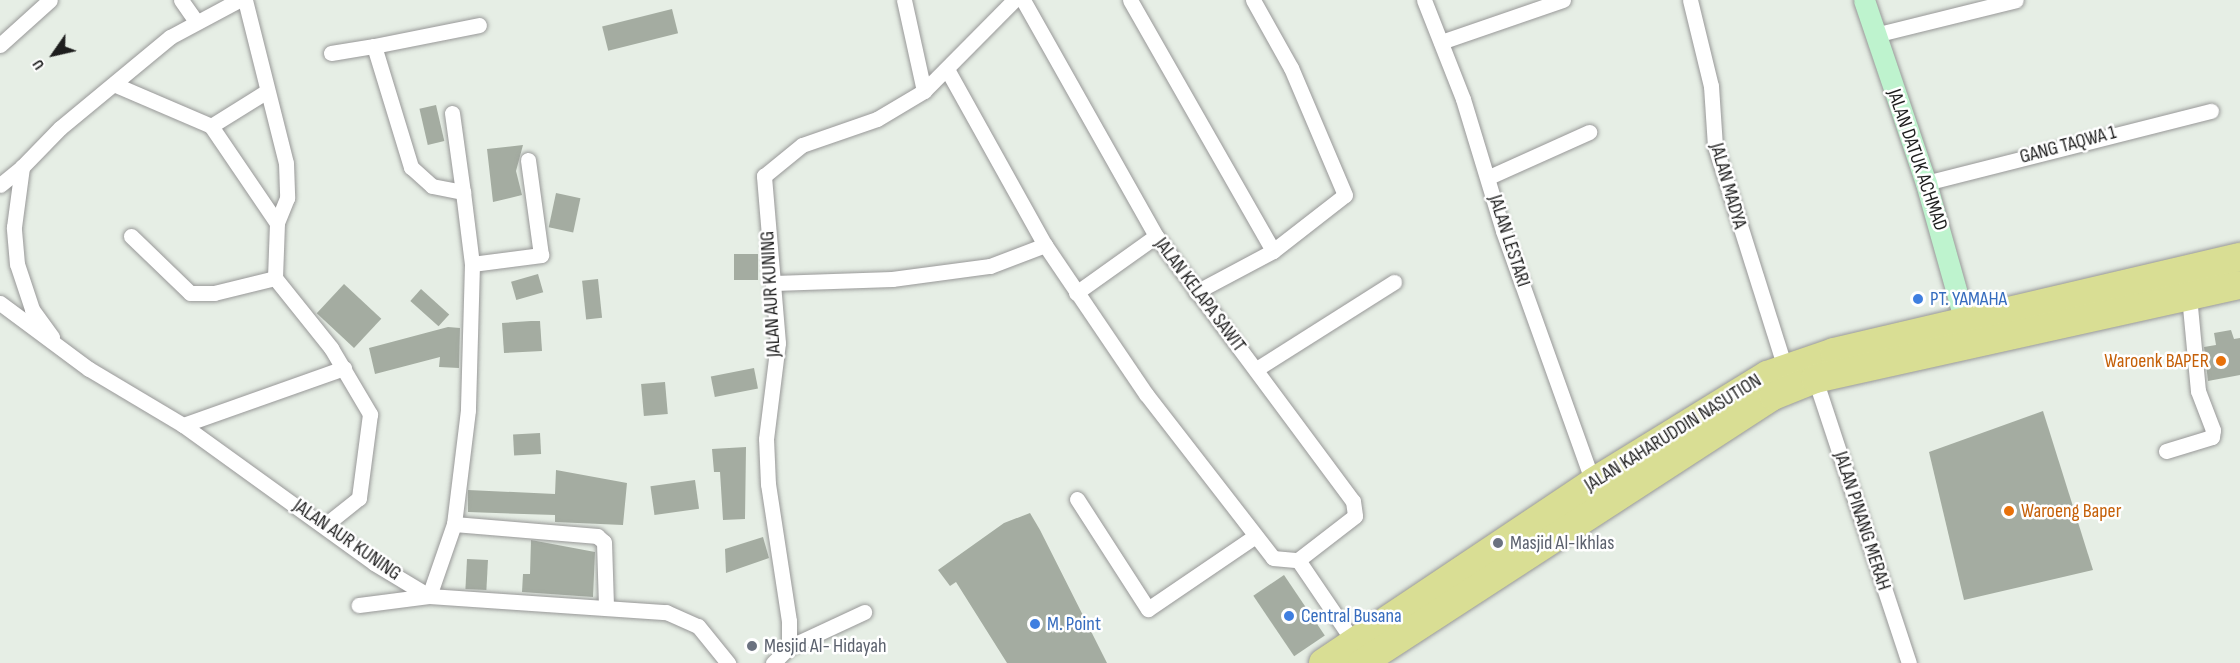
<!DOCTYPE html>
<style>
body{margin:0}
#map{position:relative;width:2240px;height:663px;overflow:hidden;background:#e6eee5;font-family:"Sofia Sans Condensed",sans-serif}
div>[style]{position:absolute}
.building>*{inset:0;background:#a4aca1;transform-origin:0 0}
.roads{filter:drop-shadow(0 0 2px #989898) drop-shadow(0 0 2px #989898)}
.street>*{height:15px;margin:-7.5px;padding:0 7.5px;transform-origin:7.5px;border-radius:7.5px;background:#fff}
.secondary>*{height:21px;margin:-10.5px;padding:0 10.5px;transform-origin:10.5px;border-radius:10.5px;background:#bef3ce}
.highway>*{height:28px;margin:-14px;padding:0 14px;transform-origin:14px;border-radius:14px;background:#d9de94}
.dots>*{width:16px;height:16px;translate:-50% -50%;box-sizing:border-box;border:3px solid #fff;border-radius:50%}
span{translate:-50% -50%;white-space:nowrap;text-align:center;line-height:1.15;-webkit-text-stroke:5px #fff;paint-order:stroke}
.street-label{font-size:20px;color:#1e1e1e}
.shop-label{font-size:20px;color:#366cbe}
.left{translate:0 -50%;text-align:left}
.food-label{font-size:20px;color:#c56008}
.right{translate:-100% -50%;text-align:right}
.worship-label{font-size:20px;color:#5b616d}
.north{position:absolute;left:24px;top:24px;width:60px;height:60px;-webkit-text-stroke:4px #fff;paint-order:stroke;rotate:236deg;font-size:16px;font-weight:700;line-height:24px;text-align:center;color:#1e1e1e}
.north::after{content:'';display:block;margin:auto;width:21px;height:27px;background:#1e1e1e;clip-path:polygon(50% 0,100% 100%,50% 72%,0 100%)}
</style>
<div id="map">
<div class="building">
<i style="left:672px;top:9px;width:25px;height:72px;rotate:76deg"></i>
<i style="left:436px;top:105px;width:37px;height:17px;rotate:77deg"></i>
<i style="clip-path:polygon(523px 145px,516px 171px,522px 195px,493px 202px,487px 149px)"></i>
<i style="left:556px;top:193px;width:25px;height:35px;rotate:12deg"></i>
<i style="left:734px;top:254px;width:24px;height:26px"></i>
<i style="left:538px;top:274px;width:19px;height:28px;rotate:74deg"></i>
<i style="left:598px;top:279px;width:39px;height:16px;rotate:84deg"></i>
<i style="left:344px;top:284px;width:51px;height:40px;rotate:43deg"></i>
<i style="left:421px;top:289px;width:38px;height:16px;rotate:42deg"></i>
<i style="clip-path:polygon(531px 321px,540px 321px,542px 351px,504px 353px,502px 323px)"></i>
<i style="clip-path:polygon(448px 327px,460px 328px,459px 368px,439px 367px,440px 357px,375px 374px,369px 348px)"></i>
<i style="clip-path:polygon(2231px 330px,2234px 339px,2240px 338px,2240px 375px,2208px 381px,2204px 347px,2216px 345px,2214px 333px)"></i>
<i style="left:754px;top:368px;width:21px;height:44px;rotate:79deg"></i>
<i style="left:665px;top:382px;width:32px;height:24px;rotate:85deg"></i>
<i style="clip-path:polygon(2043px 411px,2093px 570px,1964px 600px,1929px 452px)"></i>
<i style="left:540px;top:433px;width:21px;height:27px;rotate:87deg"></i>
<i style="clip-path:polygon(746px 447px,745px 519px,723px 520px,720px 472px,714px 472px,712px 449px)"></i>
<i style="clip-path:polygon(556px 470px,627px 483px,623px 525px,555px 522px,555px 515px,468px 512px,468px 490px,555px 494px)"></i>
<i style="left:695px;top:480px;width:29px;height:45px;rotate:82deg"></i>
<i style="clip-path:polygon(1030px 513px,1040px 530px,1107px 663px,1007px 663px,956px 582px,950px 586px,938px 570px,1004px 523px)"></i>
<i style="clip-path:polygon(763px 537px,769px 558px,726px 573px,725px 549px)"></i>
<i style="clip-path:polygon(531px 540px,595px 552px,593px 597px,522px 592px,523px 574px,530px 574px)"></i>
<i style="left:467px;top:559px;width:21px;height:30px;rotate:3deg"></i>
<i style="left:1284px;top:575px;width:73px;height:37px;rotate:56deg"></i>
</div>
<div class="roads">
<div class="street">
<i style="left:181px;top:0;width:24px;rotate:55deg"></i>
<i style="left:245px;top:0;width:168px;rotate:75.9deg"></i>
<i style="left:286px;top:163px;width:35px;rotate:88deg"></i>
<i style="left:287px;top:198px;width:27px;rotate:112deg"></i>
<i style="left:277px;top:223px;width:55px;rotate:92.1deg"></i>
<i style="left:275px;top:278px;width:90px;rotate:51.3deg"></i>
<i style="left:331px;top:348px;width:77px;rotate:59.4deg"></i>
<i style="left:370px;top:414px;width:85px;rotate:97.5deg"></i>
<i style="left:359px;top:498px;width:43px;rotate:141.5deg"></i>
<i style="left:904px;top:0;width:93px;rotate:77.6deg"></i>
<i style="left:1023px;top:0;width:271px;rotate:60.6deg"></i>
<i style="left:1156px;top:236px;width:330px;rotate:53.4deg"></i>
<i style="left:1353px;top:501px;width:15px;rotate:82deg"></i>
<i style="left:1355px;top:516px;width:72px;rotate:142.3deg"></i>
<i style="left:1130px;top:0;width:289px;rotate:60.3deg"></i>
<i style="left:1424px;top:0;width:106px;rotate:68.5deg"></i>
<i style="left:1463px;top:99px;width:138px;rotate:73.1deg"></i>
<i style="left:1503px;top:231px;width:267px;rotate:70.3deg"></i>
<i style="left:1690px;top:0;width:89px;rotate:76.3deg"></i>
<i style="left:1711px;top:86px;width:60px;rotate:86.2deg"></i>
<i style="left:1715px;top:146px;width:233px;rotate:72.5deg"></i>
<i style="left:1875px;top:35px;width:145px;rotate:-13.9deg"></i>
<i style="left:1441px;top:42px;width:129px;rotate:-19deg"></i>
<i style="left:0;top:45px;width:67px;rotate:-42deg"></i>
<i style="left:374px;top:46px;width:107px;rotate:-11.3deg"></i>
<i style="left:331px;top:53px;width:44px;rotate:-9.2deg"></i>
<i style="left:374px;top:46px;width:127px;rotate:73deg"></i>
<i style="left:411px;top:167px;width:28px;rotate:42deg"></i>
<i style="left:432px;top:186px;width:32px;rotate:11deg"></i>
<i style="left:463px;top:192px;width:73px;rotate:82.9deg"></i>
<i style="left:472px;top:264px;width:146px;rotate:91.6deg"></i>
<i style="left:468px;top:410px;width:115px;rotate:97deg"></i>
<i style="left:454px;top:524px;width:76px;rotate:109.1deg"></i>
<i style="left:429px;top:596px;width:71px;rotate:172.7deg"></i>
<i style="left:948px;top:71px;width:199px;rotate:60.9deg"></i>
<i style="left:1045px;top:245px;width:180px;rotate:55.9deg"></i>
<i style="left:1146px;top:394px;width:207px;rotate:52.2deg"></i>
<i style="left:1273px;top:558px;width:25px;rotate:5deg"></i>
<i style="left:1298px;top:560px;width:98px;rotate:55.8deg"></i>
<i style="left:116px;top:85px;width:103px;rotate:23.3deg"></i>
<i style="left:211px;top:126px;width:117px;rotate:55.8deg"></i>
<i style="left:452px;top:113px;width:80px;rotate:82.1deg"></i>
<i style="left:211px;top:126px;width:66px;rotate:-32deg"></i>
<i style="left:1489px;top:177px;width:110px;rotate:-24.2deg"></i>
<i style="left:1926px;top:183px;width:294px;rotate:-14.2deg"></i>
<i style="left:0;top:185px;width:28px;rotate:-39deg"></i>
<i style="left:131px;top:236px;width:82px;rotate:44deg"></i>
<i style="left:190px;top:293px;width:24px"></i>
<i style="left:214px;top:293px;width:63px;rotate:-13.8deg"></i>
<i style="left:472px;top:264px;width:70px;rotate:-7.4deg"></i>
<i style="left:541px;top:255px;width:96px;rotate:-97.8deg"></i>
<i style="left:774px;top:283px;width:118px;rotate:-1.9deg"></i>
<i style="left:892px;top:279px;width:99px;rotate:-7.6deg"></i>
<i style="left:990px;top:266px;width:59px;rotate:-20.9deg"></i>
<i style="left:1196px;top:292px;width:87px;rotate:-28deg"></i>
<i style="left:1273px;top:251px;width:91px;rotate:-37.9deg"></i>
<i style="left:1345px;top:195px;width:138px;rotate:-113deg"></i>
<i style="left:1291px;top:68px;width:78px;rotate:-119.2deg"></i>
<i style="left:1076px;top:293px;width:98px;rotate:-35.5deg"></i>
<i style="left:0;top:303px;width:111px;rotate:36.6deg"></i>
<i style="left:89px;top:369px;width:109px;rotate:30.8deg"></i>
<i style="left:183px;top:425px;width:236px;rotate:35.8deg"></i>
<i style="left:374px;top:563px;width:64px;rotate:31deg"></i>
<i style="left:429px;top:596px;width:238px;rotate:3.9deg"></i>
<i style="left:666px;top:612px;width:35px;rotate:24deg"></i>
<i style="left:698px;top:626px;width:48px;rotate:51deg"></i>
<i style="left:52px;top:337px;width:34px;rotate:-126deg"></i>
<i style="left:32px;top:309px;width:47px;rotate:-108.4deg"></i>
<i style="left:17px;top:264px;width:37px;rotate:-95deg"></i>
<i style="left:14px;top:227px;width:61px;rotate:-82.4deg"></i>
<i style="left:22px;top:167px;width:54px;rotate:-45.7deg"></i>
<i style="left:60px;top:128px;width:143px;rotate:-39.6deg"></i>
<i style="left:170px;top:37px;width:78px;rotate:-28.2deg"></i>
<i style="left:1258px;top:368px;width:161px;rotate:-32.3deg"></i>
<i style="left:1815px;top:379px;width:299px;rotate:71.7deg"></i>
<i style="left:183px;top:425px;width:171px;rotate:-19.5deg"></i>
<i style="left:2166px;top:451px;width:48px;rotate:-16.9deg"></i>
<i style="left:2212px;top:437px;width:7px;rotate:-82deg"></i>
<i style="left:2213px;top:430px;width:42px;rotate:-111deg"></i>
<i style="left:2198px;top:391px;width:95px;rotate:-95.4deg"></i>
<i style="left:1077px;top:499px;width:131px;rotate:57.2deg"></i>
<i style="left:1148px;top:609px;width:128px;rotate:-34.2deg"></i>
<i style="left:454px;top:524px;width:144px;rotate:4.8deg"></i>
<i style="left:597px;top:536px;width:9px;rotate:41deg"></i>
<i style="left:604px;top:542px;width:65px;rotate:88.2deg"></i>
<i style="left:789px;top:647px;width:83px;rotate:-25deg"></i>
<i style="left:773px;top:663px;width:23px;rotate:-45deg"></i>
<i style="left:789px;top:647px;width:26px;rotate:-90deg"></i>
<i style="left:789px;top:621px;width:139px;rotate:-98.7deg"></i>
<i style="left:768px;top:484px;width:45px;rotate:-92.5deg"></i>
<i style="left:766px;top:439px;width:97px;rotate:-82.9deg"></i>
<i style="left:778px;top:343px;width:168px;rotate:-94.8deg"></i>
<i style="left:764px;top:176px;width:49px;rotate:-39.2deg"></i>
<i style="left:802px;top:145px;width:79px;rotate:-19.1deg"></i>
<i style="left:877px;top:119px;width:55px;rotate:-30.8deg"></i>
<i style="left:924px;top:91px;width:128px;rotate:-45.3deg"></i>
</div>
<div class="secondary">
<i style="left:1864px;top:0;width:193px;rotate:71.3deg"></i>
<i style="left:1926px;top:183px;width:144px;rotate:74.3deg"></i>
</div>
<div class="highway">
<i style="left:1323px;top:663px;width:325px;rotate:-33.8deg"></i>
<i style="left:1593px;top:482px;width:204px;rotate:-31.6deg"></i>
<i style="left:1767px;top:375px;width:71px;rotate:-18.9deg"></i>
<i style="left:1834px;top:352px;width:417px;rotate:-13.2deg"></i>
<i style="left:1362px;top:663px;width:490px;rotate:-33deg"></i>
<i style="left:1773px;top:396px;width:45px;rotate:-22deg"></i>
<i style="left:1815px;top:379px;width:435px;rotate:-12.5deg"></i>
</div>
</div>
<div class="dots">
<i style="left:1918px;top:299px;background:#3f7fe0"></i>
<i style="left:2221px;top:361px;background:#e8710a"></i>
<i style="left:2009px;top:511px;background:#e8710a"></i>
<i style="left:1498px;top:543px;background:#6b7280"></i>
<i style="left:1289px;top:616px;background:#3f7fe0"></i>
<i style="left:1035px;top:624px;background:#3f7fe0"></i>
<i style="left:752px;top:646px;background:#6b7280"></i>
</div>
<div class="street-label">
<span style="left:2068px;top:145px;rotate:-15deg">GANG TAQWA 1</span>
<span style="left:1917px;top:160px;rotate:71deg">JALAN DATUK ACHMAD</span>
<span style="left:1728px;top:186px;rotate:74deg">JALAN MADYA</span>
<span style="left:1509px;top:241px;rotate:72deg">JALAN LESTARI</span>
<span style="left:771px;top:294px;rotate:-93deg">JALAN AUR KUNING</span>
<span style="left:1200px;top:295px;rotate:53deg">JALAN KELAPA SAWIT</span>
<span style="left:1673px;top:433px;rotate:-32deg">JALAN KAHARUDDIN NASUTION</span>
<span style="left:1862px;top:521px;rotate:72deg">JALAN PINANG MERAH</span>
<span style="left:347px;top:540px;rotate:35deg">JALAN AUR KUNING</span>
</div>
<div class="shop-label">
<span class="left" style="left:1930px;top:299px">PT. YAMAHA</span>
<span class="left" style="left:1301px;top:616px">Central Busana</span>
<span class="left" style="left:1047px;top:624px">M. Point</span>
</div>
<div class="food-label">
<span class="right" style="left:2209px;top:361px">Waroenk BAPER</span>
<span class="left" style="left:2021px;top:511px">Waroeng Baper</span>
</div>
<div class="worship-label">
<span class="left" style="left:1510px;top:543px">Masjid Al-Ikhlas</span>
<span class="left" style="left:764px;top:646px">Mesjid Al- Hidayah</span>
</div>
<div class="north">U</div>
</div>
